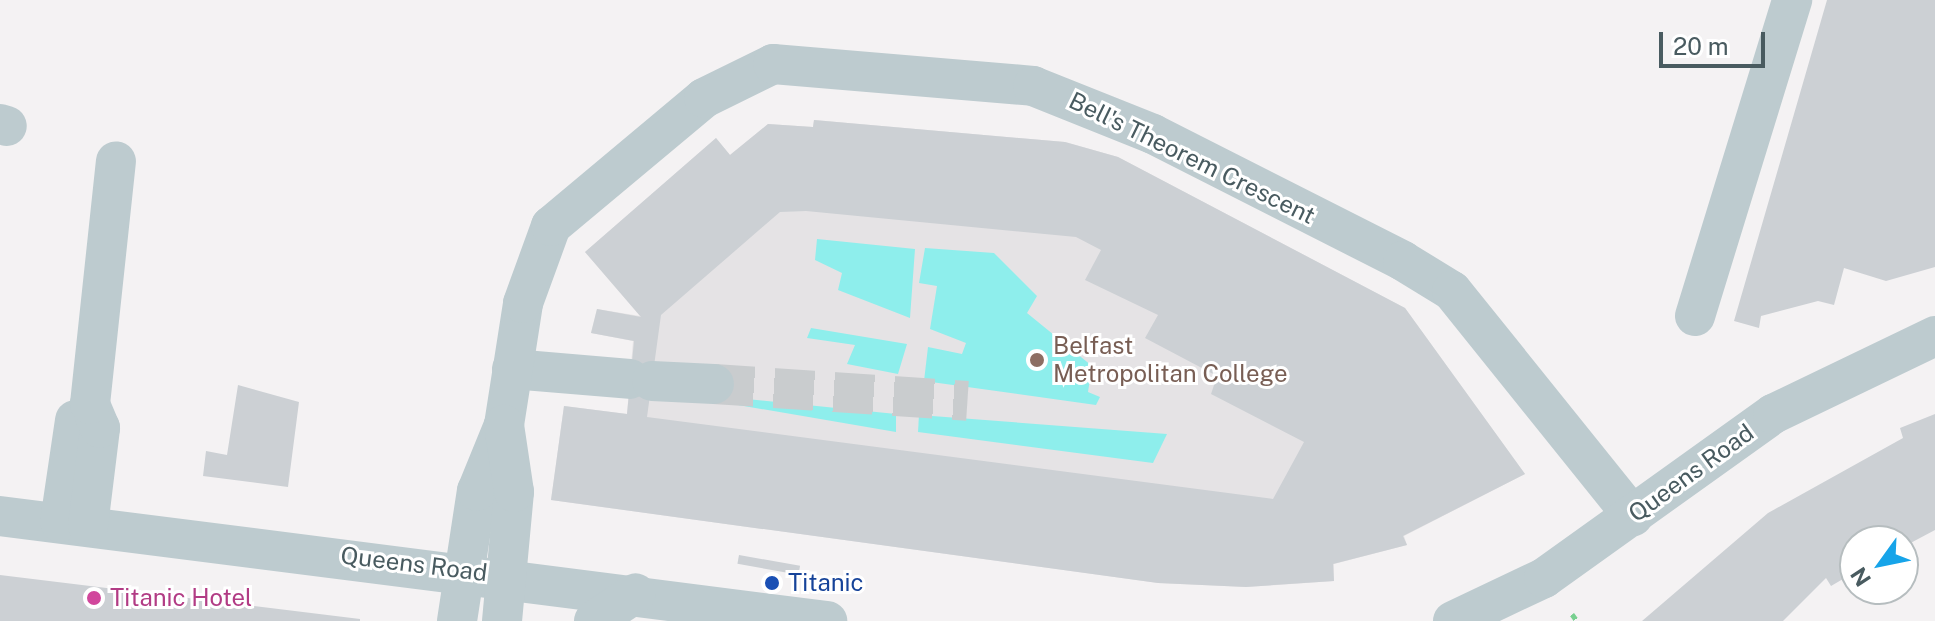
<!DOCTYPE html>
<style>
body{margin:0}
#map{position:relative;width:1935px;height:621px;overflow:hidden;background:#f4f2f3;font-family:"Public Sans",sans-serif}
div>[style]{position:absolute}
.education>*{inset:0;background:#e5e3e5}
.water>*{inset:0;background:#8eeeec}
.building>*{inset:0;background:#ccd0d4;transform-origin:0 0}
.minor-tunnel>*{height:40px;margin-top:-20px;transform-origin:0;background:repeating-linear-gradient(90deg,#c9ccce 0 40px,transparent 0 60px)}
.path>*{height:5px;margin-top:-2.5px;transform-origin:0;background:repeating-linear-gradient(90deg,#78d090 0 6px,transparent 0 10px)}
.minor>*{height:40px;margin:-20px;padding:0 20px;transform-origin:20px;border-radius:20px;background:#bdcbcf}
.dots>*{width:22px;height:22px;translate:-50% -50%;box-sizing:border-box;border:4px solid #fff;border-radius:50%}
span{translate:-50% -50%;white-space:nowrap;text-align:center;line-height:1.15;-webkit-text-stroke:6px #fff;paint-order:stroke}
.street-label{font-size:24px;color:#495b60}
.education-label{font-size:24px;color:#785e54}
.left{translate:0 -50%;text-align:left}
.transit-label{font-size:24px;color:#164399}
.hotel-label{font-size:24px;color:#b23c85}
.north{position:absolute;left:1839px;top:525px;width:80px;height:80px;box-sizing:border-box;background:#fff;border:2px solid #b6bdbf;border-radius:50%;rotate:237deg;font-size:22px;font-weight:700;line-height:32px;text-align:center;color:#495b60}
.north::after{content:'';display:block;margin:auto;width:28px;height:36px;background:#17a4e9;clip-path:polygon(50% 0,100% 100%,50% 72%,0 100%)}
.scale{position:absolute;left:1659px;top:32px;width:106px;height:36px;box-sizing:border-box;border:4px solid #495b60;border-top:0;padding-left:10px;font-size:24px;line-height:28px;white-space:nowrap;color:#495b60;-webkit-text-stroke:6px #fff;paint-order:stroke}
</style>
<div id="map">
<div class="education">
<i style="clip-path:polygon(814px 120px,1065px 142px,1118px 157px,1405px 308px,1525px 474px,1404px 536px,1407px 545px,1334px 564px,1334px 581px,1247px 587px,1158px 583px,551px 500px,564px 406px,627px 414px,633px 341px,591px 333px,597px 309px,640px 316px,585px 252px,716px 138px,730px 155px,768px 124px,813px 127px)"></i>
</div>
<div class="water">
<i style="clip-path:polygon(817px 239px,915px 249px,910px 318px,838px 290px,842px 273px,815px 260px)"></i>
<i style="clip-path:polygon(925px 248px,994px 253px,1037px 296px,1027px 313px,1092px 366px,1088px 392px,1100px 397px,1096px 405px,924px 381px,928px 347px,962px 354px,966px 343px,930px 329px,937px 286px,919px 283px)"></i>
<i style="clip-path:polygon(811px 328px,907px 344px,898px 374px,847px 364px,855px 345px,807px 338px)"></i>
<i style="clip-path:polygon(737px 398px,896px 414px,896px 432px,738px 405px)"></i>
<i style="clip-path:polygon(919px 415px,1167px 434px,1153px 463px,918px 432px)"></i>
</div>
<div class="building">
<i style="clip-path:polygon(1827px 0,1935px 0,1935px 267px,1886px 281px,1844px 268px,1834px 305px,1818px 301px,1761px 316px,1759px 328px,1734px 321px)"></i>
<i style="clip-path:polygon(evenodd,814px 120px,1065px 142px,1118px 157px,1405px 308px,1525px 474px,1403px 536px,1407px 545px,1333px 564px,1334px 581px,1246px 587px,1158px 583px,551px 500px,564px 406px,627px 414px,634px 341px,591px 333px,597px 309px,641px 317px,585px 252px,716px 138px,730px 155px,768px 124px,813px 127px,814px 120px,806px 211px,1076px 237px,1101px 250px,1085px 280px,1158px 315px,1145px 338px,1217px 376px,1211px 394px,1304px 442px,1273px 499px,647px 417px,661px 315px,780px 212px,806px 211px)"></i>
<i style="clip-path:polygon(238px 385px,299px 402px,288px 487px,203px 476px,206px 451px,227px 455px)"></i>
<i style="clip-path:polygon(1935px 414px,1935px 530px,1903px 547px,1903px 541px,1855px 541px,1855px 572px,1831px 586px,1826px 578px,1783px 621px,1642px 621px,1768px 513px,1903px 438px,1900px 428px)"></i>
<i style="left:739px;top:555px;width:62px;height:9px;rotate:10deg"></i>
<i style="clip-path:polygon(0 575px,360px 619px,360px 621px,0 621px)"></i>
</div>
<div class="minor-tunnel">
<i style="left:714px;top:384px;width:254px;rotate:3.8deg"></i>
</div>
<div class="path">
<i style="left:1572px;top:614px;width:9px;rotate:54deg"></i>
</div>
<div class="minor">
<i style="left:0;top:124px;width:7px;rotate:16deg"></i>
<i style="left:1695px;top:316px;width:331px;rotate:-72.9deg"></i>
<i style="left:512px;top:369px;width:118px;rotate:4.8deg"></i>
<i style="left:652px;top:381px;width:62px;rotate:2.8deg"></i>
<i style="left:0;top:516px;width:834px;rotate:7.24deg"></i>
<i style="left:60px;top:522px;width:103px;rotate:-81.6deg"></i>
<i style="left:88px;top:526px;width:99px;rotate:-83deg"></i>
<i style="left:100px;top:428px;width:26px;rotate:-113deg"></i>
<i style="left:90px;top:404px;width:244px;rotate:-83.9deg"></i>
<i style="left:457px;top:621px;width:132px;rotate:-81.3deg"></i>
<i style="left:477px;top:491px;width:71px;rotate:-67.8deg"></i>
<i style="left:504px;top:425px;width:123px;rotate:-81.1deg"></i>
<i style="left:523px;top:303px;width:82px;rotate:-70deg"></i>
<i style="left:551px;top:226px;width:199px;rotate:-39.9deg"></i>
<i style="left:704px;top:98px;width:77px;rotate:-26.2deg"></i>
<i style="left:773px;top:64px;width:261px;rotate:4.8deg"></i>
<i style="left:1033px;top:86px;width:129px;rotate:21.8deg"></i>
<i style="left:1153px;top:134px;width:280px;rotate:26.9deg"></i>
<i style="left:1403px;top:261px;width:57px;rotate:31.5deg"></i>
<i style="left:1452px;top:291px;width:289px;rotate:51.2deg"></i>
<i style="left:502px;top:621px;width:130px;rotate:-84.7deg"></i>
<i style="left:514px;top:492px;width:68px;rotate:-98.5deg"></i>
<i style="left:594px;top:621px;width:50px;rotate:-33.7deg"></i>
<i style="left:1453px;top:621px;width:101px;rotate:-25.3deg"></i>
<i style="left:1544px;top:578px;width:282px;rotate:-35.6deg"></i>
<i style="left:1773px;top:414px;width:180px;rotate:-25.7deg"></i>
</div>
<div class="dots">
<i style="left:1037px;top:360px;background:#8d6e63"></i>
<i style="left:772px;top:583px;background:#1a4fb4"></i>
<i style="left:94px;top:598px;background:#d1479c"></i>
</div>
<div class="street-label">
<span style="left:1192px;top:158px;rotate:26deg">Bell's Theorem Crescent</span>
<span style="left:1691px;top:473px;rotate:-36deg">Queens Road</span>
<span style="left:414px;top:564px;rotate:7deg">Queens Road</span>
</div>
<div class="education-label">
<span class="left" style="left:1053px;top:360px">Belfast<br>Metropolitan College</span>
</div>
<div class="transit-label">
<span class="left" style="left:788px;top:583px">Titanic</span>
</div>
<div class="hotel-label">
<span class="left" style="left:110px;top:598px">Titanic Hotel</span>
</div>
<div class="north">N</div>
<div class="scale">20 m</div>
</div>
